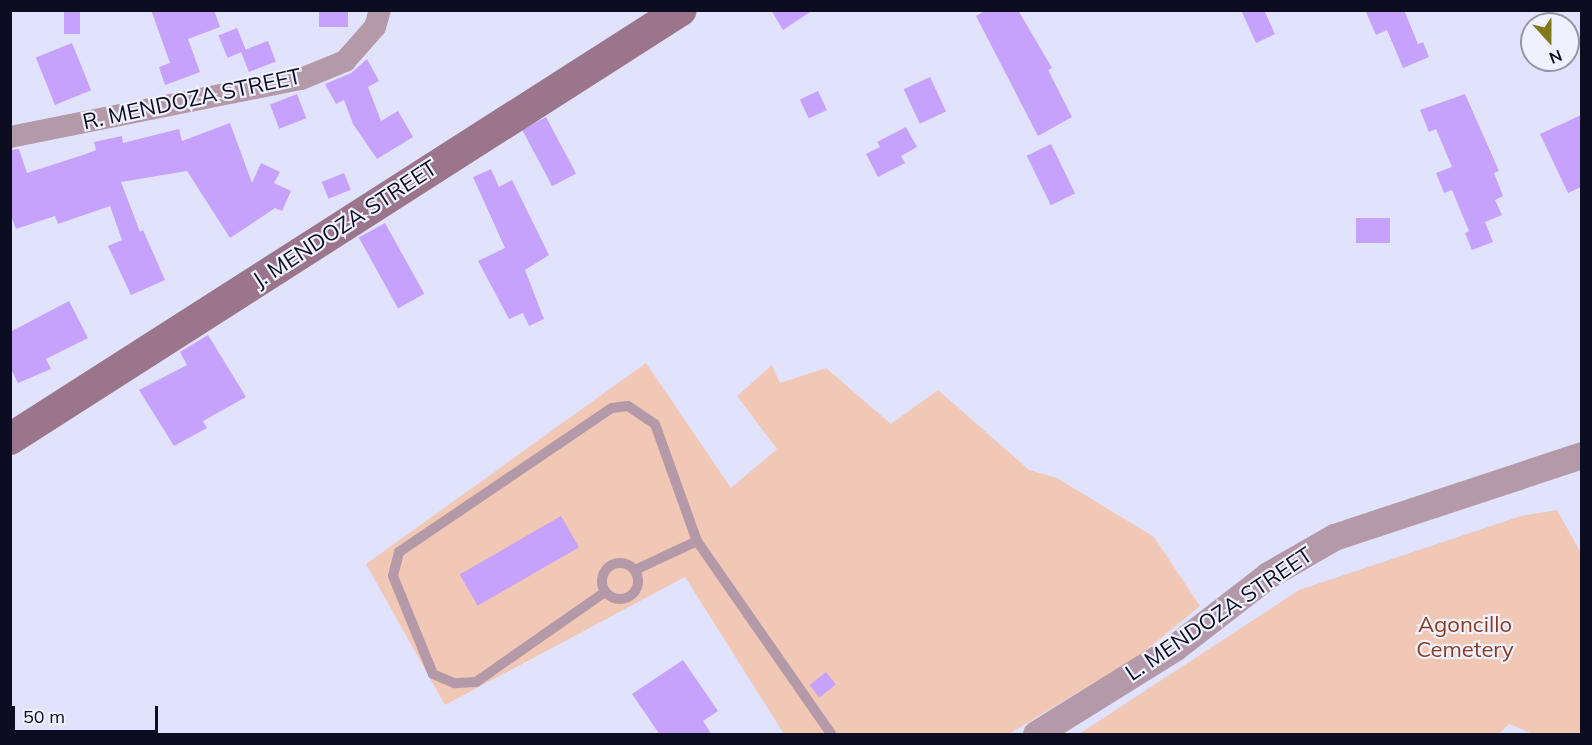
<!DOCTYPE html>
<style>
body{margin:0}
#map{position:relative;width:1592px;height:745px;overflow:hidden;background:#e1e3fc;font-family:Mulish,sans-serif}
div>[style]{position:absolute}
.green>*{inset:0;background:#f1c7b6}
.building>*{inset:0;background:#c6a2fc;transform-origin:0 0}
.service>*{height:10px;margin:-5px;padding:0 5px;transform-origin:5px;border-radius:5px;background:#b499a9}
.service>.ring{margin:-5px;padding:0;box-sizing:content-box;background:none;border:10px solid #b499a9;border-radius:50%}
.minor>*{height:22px;margin:-11px;padding:0 11px;transform-origin:11px;border-radius:11px;background:#b499a9}
.tertiary>*{height:27px;margin:-13.5px;padding:0 13.5px;transform-origin:13.5px;border-radius:13.5px;background:#b499a9}
.secondary>*{height:32px;margin:-16px;padding:0 16px;transform-origin:16px;border-radius:16px;background:#9b758c}
span{translate:-50% -50%;white-space:nowrap;text-align:center;line-height:1.15;-webkit-text-stroke:4.5px #f0f1fe;paint-order:stroke}
.street-label{font-size:22px;color:#0d0d22}
.park-label{font-size:22px;color:#8a3d1c}
.frame{position:absolute;inset:0;border:12px solid #0d0d22;pointer-events:none}
.north{position:absolute;left:1520px;top:12px;width:60px;height:60px;box-sizing:border-box;background:#f0f1fe;border:2px solid #9596a6;border-radius:50%;rotate:159deg;font-size:16px;font-weight:700;line-height:24px;text-align:center;color:#0d0d22}
.north::after{content:'';display:block;margin:auto;width:21px;height:27px;background:#83781c;clip-path:polygon(50% 0,100% 100%,50% 72%,0 100%)}
.scale{position:absolute;left:12px;top:706px;width:146px;height:27px;box-sizing:border-box;border:3px solid #0d0d22;border-top:0;padding-left:8px;font-size:18px;line-height:21px;white-space:nowrap;color:#0d0d22;-webkit-text-stroke:4px #f0f1fe;paint-order:stroke}
</style>
<div id="map">
<div class="green">
<i style="clip-path:polygon(646px 363px,731px 488px,777px 449px,737px 396px,772px 365px,780px 383px,826px 368px,891px 424px,938px 390px,1029px 470px,1057px 478px,1154px 537px,1200px 606px,1140px 655px,1009px 734px,784px 734px,685px 577px,445px 705px,366px 564px)"></i>
<i style="clip-path:polygon(1557px 510px,1581px 553px,1581px 734px,1533px 734px,1509px 724px,1499px 734px,1079px 734px,1299px 590px,1521px 516px)"></i>
</div>
<div class="building">
<i style="left:64px;top:10px;width:16px;height:24px"></i>
<i style="clip-path:polygon(151px 10px,214px 10px,220px 27px,188px 39px,200px 72px,165px 85px,159px 67px,170px 63px)"></i>
<i style="left:319px;top:10px;width:29px;height:17px"></i>
<i style="clip-path:polygon(771px 10px,813px 10px,783px 30px)"></i>
<i style="clip-path:polygon(986px 10px,1018px 10px,1052px 68px,1048px 70px,1072px 117px,1038px 136px,976px 16px)"></i>
<i style="clip-path:polygon(1241px 10px,1264px 10px,1275px 34px,1256px 43px)"></i>
<i style="clip-path:polygon(1365px 10px,1404px 10px,1418px 44px,1423px 42px,1429px 57px,1403px 68px,1387px 30px,1376px 35px)"></i>
<i style="left:237px;top:28px;width:24px;height:20px;rotate:68deg"></i>
<i style="left:268px;top:41px;width:22px;height:29px;rotate:69deg"></i>
<i style="left:72px;top:43px;width:51px;height:39px;rotate:68deg"></i>
<i style="clip-path:polygon(367px 59px,379px 81px,368px 87px,381px 121px,398px 111px,413px 137px,377px 159px,353px 124px,344px 100px,336px 104px,325px 84px,351px 73px)"></i>
<i style="left:930px;top:77px;width:38px;height:29px;rotate:65deg"></i>
<i style="left:818px;top:91px;width:21px;height:20px;rotate:65deg"></i>
<i style="left:297px;top:94px;width:26px;height:29px;rotate:69deg"></i>
<i style="clip-path:polygon(1465px 94px,1499px 171px,1494px 173px,1503px 196px,1495px 200px,1502px 215px,1485px 222px,1493px 242px,1472px 250px,1465px 233px,1469px 231px,1452px 190px,1444px 193px,1436px 173px,1452px 167px,1436px 129px,1429px 132px,1420px 110px)"></i>
<i style="clip-path:polygon(1581px 115px,1581px 187px,1568px 193px,1540px 134px)"></i>
<i style="left:546px;top:117px;width:64px;height:27px;rotate:62deg"></i>
<i style="clip-path:polygon(230px 123px,252px 183px,261px 163px,280px 172px,274px 183px,291px 191px,282px 211px,275px 208px,230px 238px,187px 171px,121px 182px,140px 232px,143px 230px,165px 280px,131px 295px,108px 246px,122px 240px,110px 206px,58px 224px,55px 216px,16px 229px,10px 213px,10px 150px,19px 149px,27px 173px,86px 154px,96px 150px,94px 142px,122px 136px,123px 143px,179px 129px,182px 141px)"></i>
<i style="clip-path:polygon(906px 127px,917px 147px,901px 156px,905px 163px,878px 177px,866px 154px,880px 147px,877px 142px)"></i>
<i style="left:1051px;top:144px;width:55px;height:27px;rotate:64deg"></i>
<i style="clip-path:polygon(491px 169px,499px 187px,512px 180px,549px 255px,525px 270px,544px 319px,529px 326px,523px 313px,509px 319px,478px 261px,505px 248px,473px 177px)"></i>
<i style="left:344px;top:173px;width:18px;height:24px;rotate:68deg"></i>
<i style="left:1356px;top:218px;width:34px;height:25px"></i>
<i style="left:385px;top:223px;width:81px;height:30px;rotate:61deg"></i>
<i style="clip-path:polygon(69px 301px,88px 338px,46px 359px,51px 369px,18px 383px,10px 367px,10px 332px)"></i>
<i style="clip-path:polygon(208px 335px,246px 397px,203px 421px,207px 428px,174px 446px,139px 390px,187px 365px,180px 352px)"></i>
<i style="left:561px;top:516px;width:36px;height:117px;rotate:60deg"></i>
<i style="clip-path:polygon(683px 660px,718px 711px,703px 721px,712px 735px,660px 735px,632px 694px)"></i>
<i style="left:826px;top:672px;width:16px;height:21px;rotate:52deg"></i>
</div>
<div class="service">
<i class="ring" style="left:602px;top:563px;width:26px;height:26px"></i>
<i style="left:635px;top:570px;width:68px;rotate:-25.1deg"></i>
<i style="left:605px;top:592px;width:157px;rotate:145.1deg"></i>
<i style="left:476px;top:682px;width:22px;rotate:177deg"></i>
<i style="left:454px;top:683px;width:23px;rotate:-157deg"></i>
<i style="left:433px;top:674px;width:106px;rotate:-112.2deg"></i>
<i style="left:393px;top:576px;width:25px;rotate:-76deg"></i>
<i style="left:399px;top:552px;width:257px;rotate:-34.1deg"></i>
<i style="left:612px;top:408px;width:16px;rotate:-7deg"></i>
<i style="left:628px;top:406px;width:32px;rotate:34deg"></i>
<i style="left:655px;top:424px;width:124px;rotate:70.3deg"></i>
<i style="left:697px;top:541px;width:235px;rotate:55.2deg"></i>
</div>
<div class="minor">
<i style="left:10px;top:137px;width:297px;rotate:-11.3deg"></i>
<i style="left:301px;top:79px;width:48px;rotate:-22.2deg"></i>
<i style="left:345px;top:61px;width:45px;rotate:-48.6deg"></i>
<i style="left:375px;top:27px;width:18px;rotate:-74deg"></i>
</div>
<div class="tertiary">
<i style="left:1036px;top:734px;width:163px;rotate:-31.9deg"></i>
<i style="left:1174px;top:648px;width:119px;rotate:-37.8deg"></i>
<i style="left:1268px;top:575px;width:76px;rotate:-29.9deg"></i>
<i style="left:1334px;top:537px;width:261px;rotate:-18.3deg"></i>
</div>
<div class="secondary">
<i style="left:10px;top:439px;width:796px;rotate:-32.59deg"></i>
</div>
<div class="street-label">
<span style="left:192px;top:99px;rotate:-12deg">R. MENDOZA STREET</span>
<span style="left:345px;top:224px;rotate:-33deg">J. MENDOZA STREET</span>
<span style="left:1219px;top:614px;rotate:-34deg">L. MENDOZA STREET</span>
</div>
<div class="park-label">
<span style="left:1465px;top:637px">Agoncillo<br>Cemetery</span>
</div>
<div class="frame"></div>
<div class="north">N</div>
<div class="scale">50 m</div>
</div>
